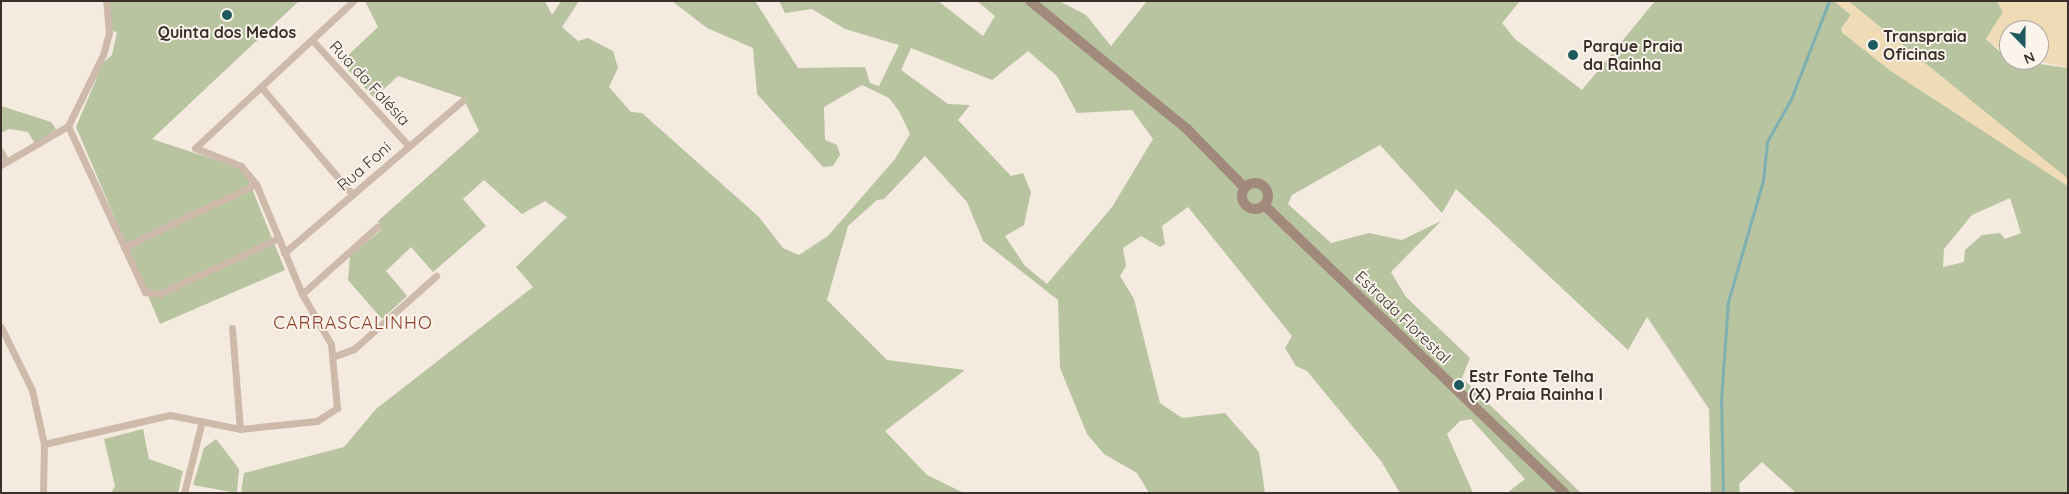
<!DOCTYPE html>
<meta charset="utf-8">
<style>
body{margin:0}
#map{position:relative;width:2069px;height:494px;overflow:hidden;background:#f4eae0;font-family:Quicksand,sans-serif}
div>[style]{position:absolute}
.green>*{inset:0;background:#b7c49f}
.sand>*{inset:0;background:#efdcb6}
.stream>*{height:2.5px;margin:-1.25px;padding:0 1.25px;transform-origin:1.25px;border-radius:1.25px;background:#7eb0b2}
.street>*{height:7px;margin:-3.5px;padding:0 3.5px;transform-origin:3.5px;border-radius:3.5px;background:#cdbaab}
.secondary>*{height:10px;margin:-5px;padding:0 5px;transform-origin:5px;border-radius:5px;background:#a1897c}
.secondary>.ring{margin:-5px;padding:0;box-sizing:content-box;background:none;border:10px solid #a1897c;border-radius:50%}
.dots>*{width:14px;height:14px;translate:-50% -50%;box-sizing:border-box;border:2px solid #fbf4ed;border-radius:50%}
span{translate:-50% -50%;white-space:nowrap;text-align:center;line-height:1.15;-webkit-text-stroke:4px #fbf4ed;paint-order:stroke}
.poi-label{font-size:16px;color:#3a2f2a;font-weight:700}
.left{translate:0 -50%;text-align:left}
.street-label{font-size:16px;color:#3a2f2a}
.neighbourhood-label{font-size:18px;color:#8c3a21;letter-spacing:1px}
.frame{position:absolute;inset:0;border:2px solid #3a2f2a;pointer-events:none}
.north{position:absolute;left:1999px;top:20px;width:50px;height:50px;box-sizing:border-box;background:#fbf4ed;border:1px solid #aea59f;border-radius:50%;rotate:158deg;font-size:14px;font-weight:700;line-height:20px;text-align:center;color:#3a2f2a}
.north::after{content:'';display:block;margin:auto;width:18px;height:22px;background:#1e595d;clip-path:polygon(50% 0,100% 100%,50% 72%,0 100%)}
</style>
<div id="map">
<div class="green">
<i style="clip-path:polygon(110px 1px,299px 1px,152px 139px,237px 167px,246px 174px,285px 270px,160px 324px,76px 127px,103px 63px,112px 55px,117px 32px,112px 31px)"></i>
<i style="clip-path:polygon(evenodd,365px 1px,545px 1px,552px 15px,561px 1px,579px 1px,562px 27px,578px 41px,588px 38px,613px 51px,618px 68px,609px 87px,631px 112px,642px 113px,759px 217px,783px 248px,799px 255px,828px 236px,895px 159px,910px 134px,899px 111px,889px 98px,862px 85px,824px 107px,825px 140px,837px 145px,840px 155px,833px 166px,823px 167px,757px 94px,753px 48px,707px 28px,672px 1px,755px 1px,798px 68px,865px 67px,870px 83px,879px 86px,899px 45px,845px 29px,812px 9px,785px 13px,779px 1px,938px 1px,983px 36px,995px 16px,977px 1px,1059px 1px,1086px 15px,1111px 46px,1147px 1px,1520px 1px,1502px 23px,1515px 39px,1582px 90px,1655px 1px,1834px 1px,1851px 15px,1841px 29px,1843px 33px,1891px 71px,2068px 186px,2068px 493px,1796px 493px,1762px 462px,1739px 484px,1740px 493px,1711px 493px,1709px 409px,1647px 317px,1628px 350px,1456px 189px,1442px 213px,1380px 145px,1292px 195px,1288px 204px,1331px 243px,1369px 233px,1402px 240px,1441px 221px,1391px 272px,1406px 297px,1470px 358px,1462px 378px,1581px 493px,1507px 493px,1525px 479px,1471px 419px,1460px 421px,1447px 434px,1473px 493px,1400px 493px,1381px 461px,1307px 371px,1296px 366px,1285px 348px,1292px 336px,1188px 207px,1162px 226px,1165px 244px,1160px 247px,1141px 236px,1123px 248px,1126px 266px,1120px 276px,1134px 299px,1160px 403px,1182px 418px,1225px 413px,1259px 452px,1265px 493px,1149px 493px,1137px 473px,1104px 454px,1087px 434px,1060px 368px,1058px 300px,983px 241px,967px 202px,925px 156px,884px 199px,877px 200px,848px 226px,827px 300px,887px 360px,965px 370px,885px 431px,927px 475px,964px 493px,241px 493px,244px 473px,344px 447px,376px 409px,533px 287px,516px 267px,567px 217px,545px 201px,522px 214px,484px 180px,463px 199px,486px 226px,433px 272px,411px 247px,386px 271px,407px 296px,382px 319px,348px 280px,350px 256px,381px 230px,378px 221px,479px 131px,463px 98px,398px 76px,374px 98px,341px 62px,378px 27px,365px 1px,911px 48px,992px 80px,1028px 51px,1057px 76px,1077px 113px,1132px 110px,1153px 139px,1112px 207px,1047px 284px,1025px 266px,1005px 236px,1024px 225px,1031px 192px,1023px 173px,1011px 176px,958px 120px,970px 105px,948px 104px,901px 70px,911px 48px,365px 1px,2010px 198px,2021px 233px,2005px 239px,2000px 233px,1982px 235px,1965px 250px,1964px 262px,1943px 267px,1944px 249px,1972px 215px,2010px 198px)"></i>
<i style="clip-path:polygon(1848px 1px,1997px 1px,2003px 12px,1986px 39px,2009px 60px,2068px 68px,2068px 179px)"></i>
<i style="clip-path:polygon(1px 106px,51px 122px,56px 129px,35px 144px,28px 132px,9px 129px,1px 133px)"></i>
<i style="clip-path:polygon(143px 429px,149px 459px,183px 471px,178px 493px,111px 493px,115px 486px,104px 439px)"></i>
<i style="clip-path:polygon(216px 439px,239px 469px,237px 493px,193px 485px,204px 448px)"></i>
</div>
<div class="sand">
<i style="clip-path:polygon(1834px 1px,1848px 1px,2068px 179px,2068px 186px,1891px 71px,1843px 33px,1841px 30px,1851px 15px)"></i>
<i style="clip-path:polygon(1997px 1px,2068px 1px,2068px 68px,2035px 60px,2039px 60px,2039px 30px,2009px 30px,2009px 57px,1986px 39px,2003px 12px)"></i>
</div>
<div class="stream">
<i style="left:1723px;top:493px;width:92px;rotate:-91.2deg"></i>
<i style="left:1721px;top:401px;width:99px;rotate:-86deg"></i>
<i style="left:1728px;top:302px;width:126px;rotate:-73.9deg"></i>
<i style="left:1763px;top:181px;width:39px;rotate:-84deg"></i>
<i style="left:1767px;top:142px;width:49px;rotate:-60.8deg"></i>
<i style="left:1791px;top:99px;width:105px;rotate:-68.8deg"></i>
</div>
<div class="street">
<i style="left:312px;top:40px;width:142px;rotate:47.6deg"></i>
<i style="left:261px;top:87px;width:140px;rotate:49.6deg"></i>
<i style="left:68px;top:126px;width:183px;rotate:65.1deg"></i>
<i style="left:145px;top:292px;width:15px;rotate:8deg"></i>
<i style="left:160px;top:294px;width:131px;rotate:-25.4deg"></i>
<i style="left:1px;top:152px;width:11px;rotate:63deg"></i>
<i style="left:1px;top:165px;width:78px;rotate:-30.2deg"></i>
<i style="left:68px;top:126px;width:79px;rotate:-63.8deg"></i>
<i style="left:103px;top:55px;width:23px;rotate:-75deg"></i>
<i style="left:109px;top:33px;width:32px;rotate:-95deg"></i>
<i style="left:124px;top:247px;width:146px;rotate:-25.5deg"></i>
<i style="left:284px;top:253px;width:235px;rotate:-40.5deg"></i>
<i style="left:302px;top:294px;width:101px;rotate:-41.8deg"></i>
<i style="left:1px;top:327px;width:70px;rotate:63.8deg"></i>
<i style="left:32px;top:390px;width:55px;rotate:77.5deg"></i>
<i style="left:44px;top:444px;width:49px;rotate:91.2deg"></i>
<i style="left:232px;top:328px;width:101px;rotate:85.5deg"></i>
<i style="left:335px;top:356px;width:20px;rotate:-20deg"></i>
<i style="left:354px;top:349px;width:110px;rotate:-41.7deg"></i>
<i style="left:44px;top:444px;width:129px;rotate:-13deg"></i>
<i style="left:170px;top:415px;width:71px;rotate:11.3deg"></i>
<i style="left:240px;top:429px;width:77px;rotate:-5.9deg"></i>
<i style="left:317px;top:421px;width:24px;rotate:-33deg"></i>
<i style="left:337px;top:408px;width:64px;rotate:-95.4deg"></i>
<i style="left:331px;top:344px;width:58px;rotate:-120.1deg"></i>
<i style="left:302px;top:294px;width:119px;rotate:-112.7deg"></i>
<i style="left:256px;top:184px;width:23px;rotate:-130deg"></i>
<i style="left:241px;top:166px;width:49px;rotate:-158.6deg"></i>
<i style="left:195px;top:148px;width:216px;rotate:-42.9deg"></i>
<i style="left:184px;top:493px;width:74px;rotate:-76deg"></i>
</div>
<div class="secondary">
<i style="left:1030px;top:1px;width:204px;rotate:39.2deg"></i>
<i style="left:1188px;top:130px;width:81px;rotate:45.5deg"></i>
<i class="ring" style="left:1242px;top:183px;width:16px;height:16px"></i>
<i style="left:1264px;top:205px;width:416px;rotate:43.8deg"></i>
</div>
<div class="dots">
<i style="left:227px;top:15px;background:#1e595d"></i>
<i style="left:1873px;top:45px;background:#1e595d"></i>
<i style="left:1573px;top:55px;background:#1e595d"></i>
<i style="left:1459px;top:385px;background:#1e595d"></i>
</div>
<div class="poi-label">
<span style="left:227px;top:32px">Quinta dos Medos</span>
<span class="left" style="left:1883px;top:45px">Transpraia<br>Oficinas</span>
<span class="left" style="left:1583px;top:55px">Parque Praia<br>da Rainha</span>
<span class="left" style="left:1469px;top:385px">Estr Fonte Telha<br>(X) Praia Rainha I</span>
</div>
<div class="street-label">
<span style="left:370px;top:83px;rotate:47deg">Rua da Falésia</span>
<span style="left:364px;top:166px;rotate:-41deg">Rua Foni</span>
<span style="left:1403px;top:317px;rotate:44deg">Estrada Florestal</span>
</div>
<div class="neighbourhood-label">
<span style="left:353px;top:323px">CARRASCALINHO</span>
</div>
<div class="frame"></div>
<div class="north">N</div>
</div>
